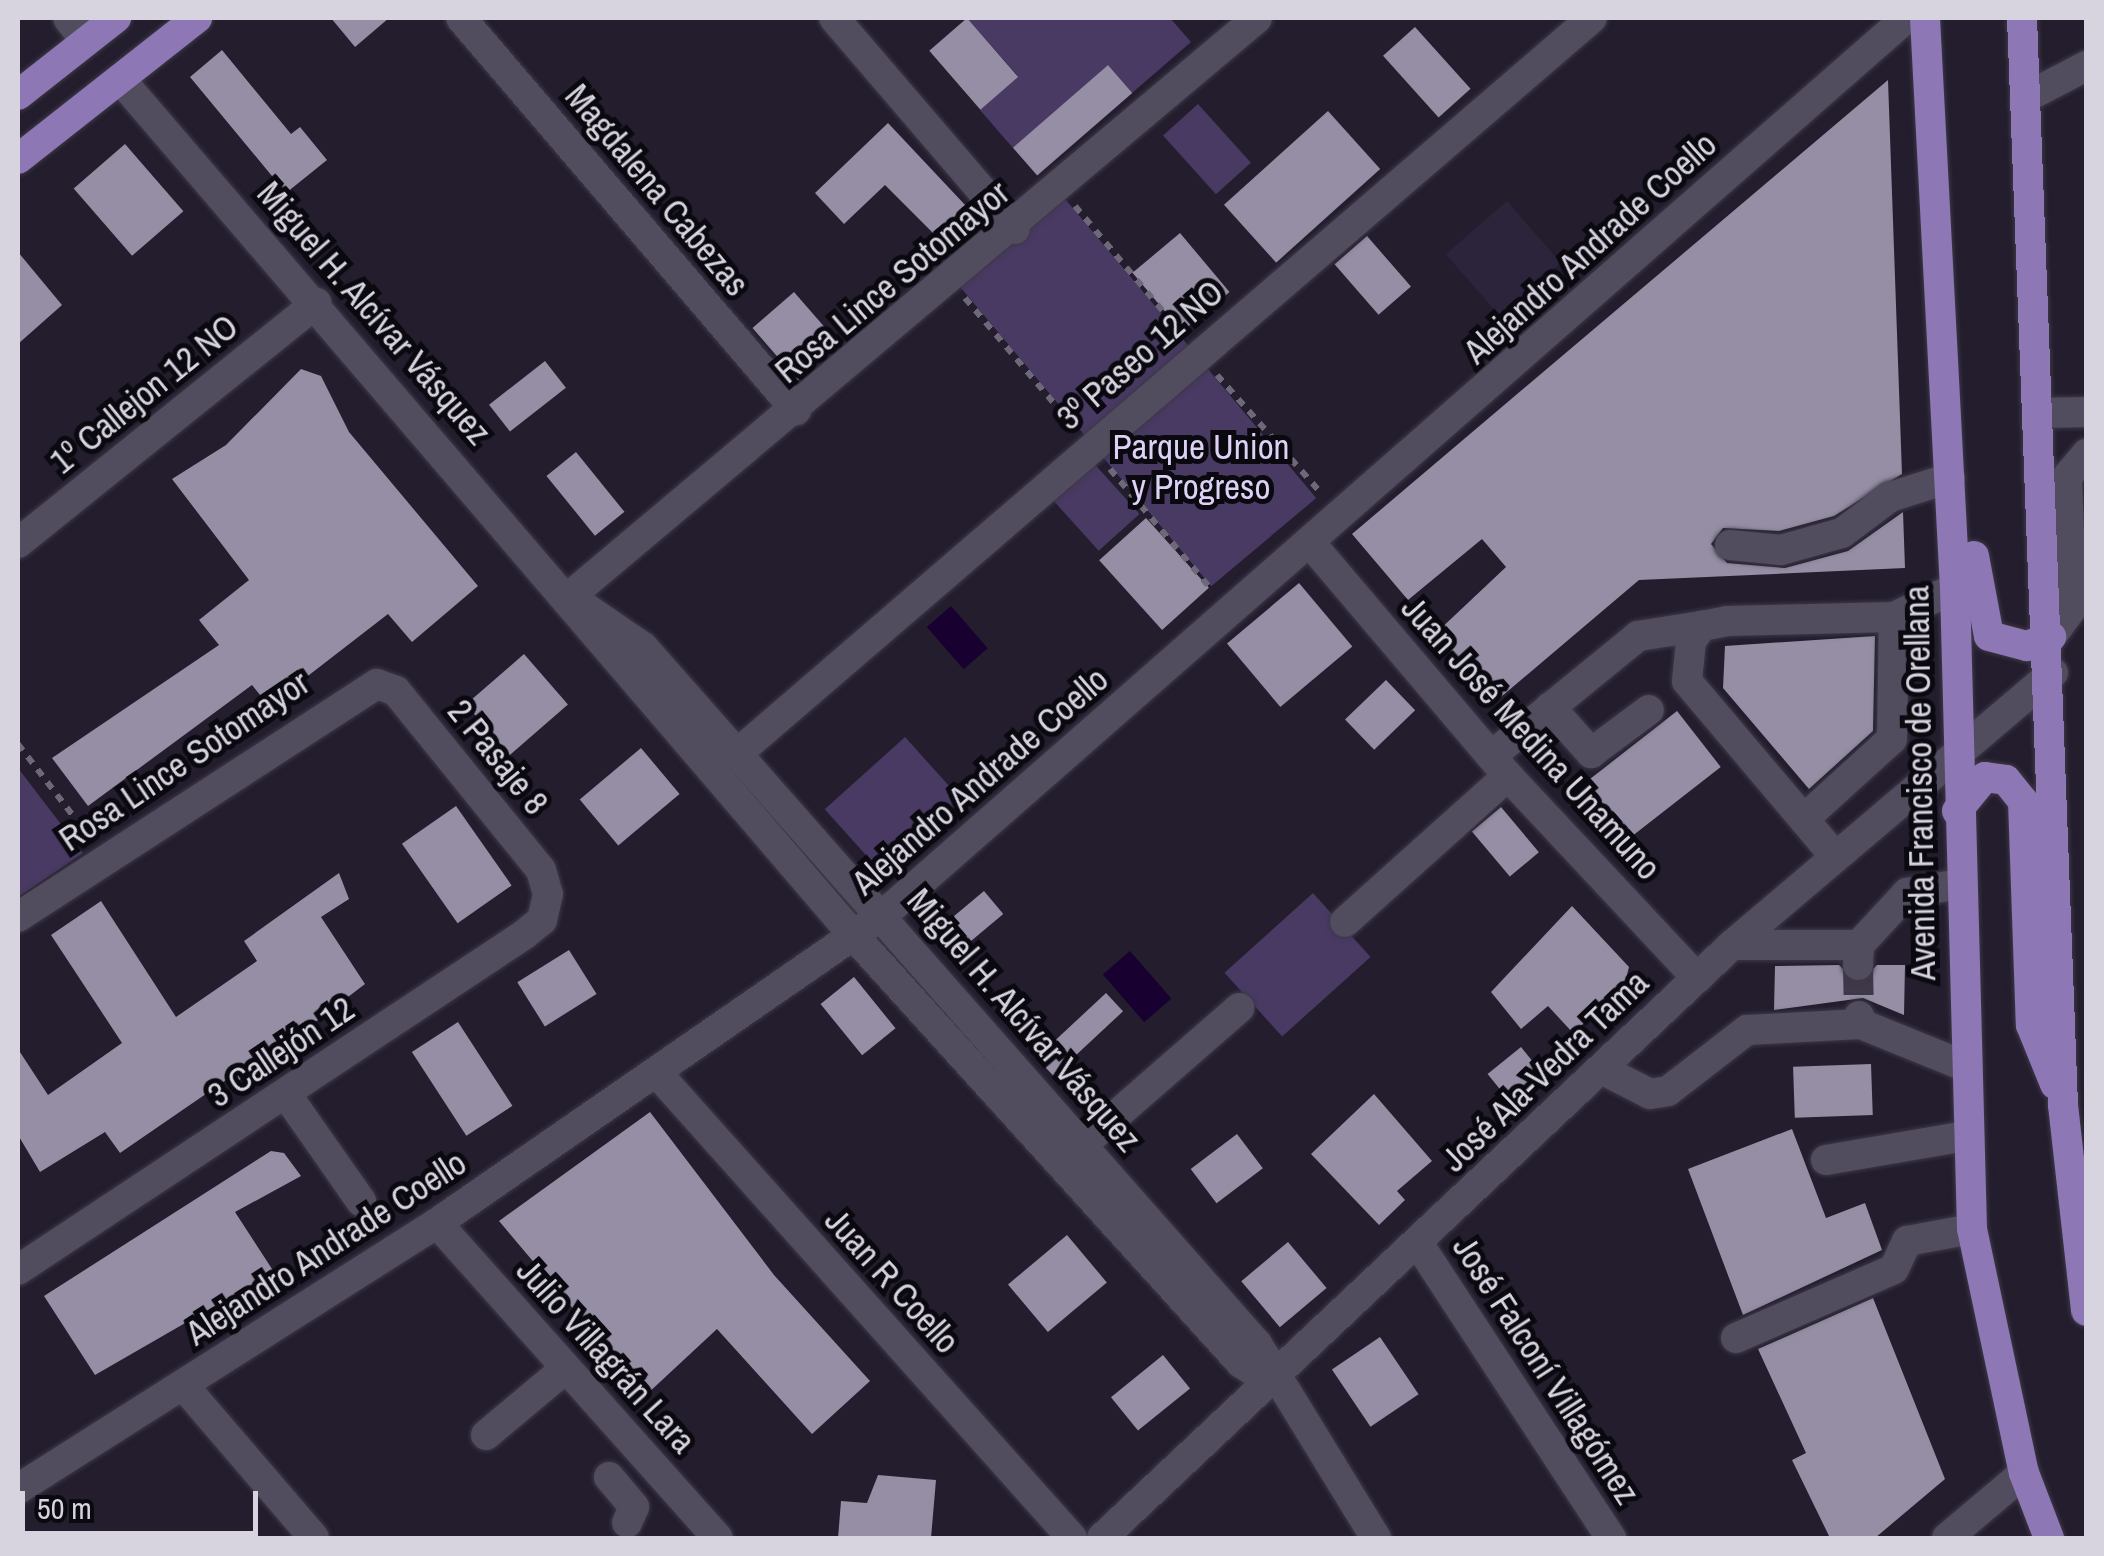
<!DOCTYPE html>
<meta charset="utf-8">
<style>
body{margin:0}
#map{position:relative;width:2104px;height:1556px;overflow:hidden;background:#231d2e;font-family:"Archivo Narrow",sans-serif}
div>[style]{position:absolute}
.built>*{inset:0;background:#2c243b;transform-origin:0 0}
.green>*{inset:0;background:#493a64;transform-origin:0 0}
.water>*{inset:0;background:#180031;transform-origin:0 0}
.building>*{inset:0;background:#958ea4;transform-origin:0 0}
.minor-tunnel>*{height:30px;margin-top:-15px;transform-origin:0;background:repeating-linear-gradient(90deg,#3e3849 0 30px,transparent 0 45px)}
.path>*{height:6px;margin-top:-3px;transform-origin:0;background:repeating-linear-gradient(90deg,#6e6978 0 8px,transparent 0 16px)}
.roads{filter:drop-shadow(0 0 2px #3d3846) drop-shadow(0 0 2px #3d3846)}
.minor>*{height:30px;margin:-15px;padding:0 15px;transform-origin:15px;border-radius:15px;background:#524c5f}
.major>*{height:30px;margin:-15px;padding:0 15px;transform-origin:15px;border-radius:15px;background:#8d78b5}
span{translate:-50% -50%;white-space:nowrap;text-align:center;line-height:1.15;-webkit-text-stroke:10px #0b0910;paint-order:stroke}
.street-label{font-size:35px;color:#d7d3df}
.park-label{font-size:35px;color:#ddd2f5}
.frame{position:absolute;inset:0;border:20px solid #d7d3df;pointer-events:none}
.scale{position:absolute;left:20px;top:1491px;width:238px;height:45px;box-sizing:border-box;border:5px solid #d7d3df;border-top:0;padding-left:12px;font-size:30px;line-height:35px;white-space:nowrap;color:#d7d3df;-webkit-text-stroke:8px #0b0910;paint-order:stroke}
</style>
<div id="map">
<div class="built">
<i style="left:1507px;top:201px;width:82px;height:81px;rotate:49deg"></i>
</div>
<div class="green">
<i style="clip-path:polygon(967px 18px,1170px 18px,1191px 42px,1132px 93px,1108px 65px,1013px 148px,980px 110px,1018px 76px)"></i>
<i style="left:1198px;top:104px;width:79px;height:47px;rotate:48deg"></i>
<i style="left:1061px;top:194px;width:397px;height:137px;rotate:50deg"></i>
<i style="left:1090px;top:459px;width:74px;height:55px;rotate:48deg"></i>
<i style="left:905px;top:737px;width:86px;height:108px;rotate:48deg"></i>
<i style="clip-path:polygon(18px 768px,83px 853px,18px 897px)"></i>
<i style="left:1313px;top:893px;width:86px;height:119px;rotate:48deg"></i>
</div>
<div class="water">
<i style="left:951px;top:606px;width:56px;height:32px;rotate:49deg"></i>
<i style="left:1130px;top:951px;width:63px;height:36px;rotate:49deg"></i>
</div>
<div class="building">
<i style="clip-path:polygon(331px 18px,389px 18px,355px 47px)"></i>
<i style="left:967px;top:18px;width:78px;height:50px;rotate:49deg"></i>
<i style="left:1415px;top:27px;width:83px;height:43px;rotate:48deg"></i>
<i style="clip-path:polygon(222px 50px,291px 134px,300px 127px,327px 160px,286px 193px,190px 77px)"></i>
<i style="left:1108px;top:65px;width:37px;height:126px;rotate:49deg"></i>
<i style="clip-path:polygon(1888px 80px,1902px 474px,1834px 516px,1779px 531px,1723px 528px,1711px 544px,1727px 563px,1785px 568px,1848px 551px,1903px 512px,1905px 568px,1639px 580px,1495px 702px,1436px 633px,1506px 567px,1482px 539px,1408px 600px,1352px 534px)"></i>
<i style="left:1328px;top:111px;width:78px;height:140px;rotate:48deg"></i>
<i style="clip-path:polygon(888px 123px,983px 224px,951px 251px,885px 185px,844px 224px,815px 193px)"></i>
<i style="left:125px;top:144px;width:89px;height:68px;rotate:49deg"></i>
<i style="left:1180px;top:233px;width:77px;height:62px;rotate:50deg"></i>
<i style="left:1367px;top:236px;width:67px;height:43px;rotate:49deg"></i>
<i style="clip-path:polygon(18px 252px,62px 305px,18px 344px)"></i>
<i style="left:794px;top:292px;width:69px;height:55px;rotate:49deg"></i>
<i style="left:545px;top:361px;width:34px;height:71px;rotate:52deg"></i>
<i style="clip-path:polygon(301px 369px,321px 376px,349px 432px,478px 586px,412px 642px,388px 614px,269px 706px,252px 685px,88px 806px,52px 758px,219px 645px,199px 620px,249px 580px,172px 479px,226px 445px)"></i>
<i style="left:576px;top:452px;width:77px;height:38px;rotate:51deg"></i>
<i style="left:1146px;top:518px;width:94px;height:63px;rotate:48deg"></i>
<i style="left:1299px;top:583px;width:83px;height:94px;rotate:50deg"></i>
<i style="clip-path:polygon(1875px 636px,1873px 731px,1809px 789px,1723px 688px,1725px 646px)"></i>
<i style="left:524px;top:654px;width:67px;height:77px;rotate:49deg"></i>
<i style="left:1386px;top:680px;width:42px;height:57px;rotate:46deg"></i>
<i style="left:1677px;top:711px;width:71px;height:131px;rotate:52deg"></i>
<i style="left:641px;top:748px;width:60px;height:80px;rotate:50deg"></i>
<i style="left:456px;top:806px;width:97px;height:66px;rotate:55deg"></i>
<i style="left:1501px;top:807px;width:59px;height:38px;rotate:50deg"></i>
<i style="clip-path:polygon(339px 873px,349px 899px,321px 917px,365px 984px,237px 1082px,232px 1076px,120px 1153px,105px 1132px,40px 1172px,18px 1135px,18px 1049px,48px 1095px,122px 1043px,51px 935px,101px 901px,176px 1017px,257px 961px,244px 941px)"></i>
<i style="left:984px;top:891px;width:30px;height:62px;rotate:50deg"></i>
<i style="clip-path:polygon(1572px 906px,1629px 967px,1624px 987px,1573px 1033px,1548px 1006px,1521px 1029px,1491px 992px)"></i>
<i style="left:569px;top:950px;width:52px;height:61px;rotate:58deg"></i>
<i style="clip-path:polygon(1839px 965px,1858px 984px,1877px 965px,1905px 965px,1904px 1015px,1863px 998px,1774px 1010px,1775px 966px)"></i>
<i style="left:854px;top:977px;width:66px;height:43px;rotate:51deg"></i>
<i style="left:1106px;top:993px;width:25px;height:95px;rotate:47deg"></i>
<i style="left:458px;top:1022px;width:100px;height:55px;rotate:57deg"></i>
<i style="left:1521px;top:1047px;width:36px;height:43px;rotate:51deg"></i>
<i style="left:1871px;top:1064px;width:51px;height:78px;rotate:88deg"></i>
<i style="clip-path:polygon(1374px 1094px,1432px 1161px,1397px 1191px,1405px 1200px,1379px 1225px,1311px 1154px)"></i>
<i style="clip-path:polygon(650px 1112px,774px 1275px,870px 1381px,812px 1434px,717px 1329px,646px 1395px,499px 1221px)"></i>
<i style="clip-path:polygon(1792px 1129px,1826px 1218px,1865px 1203px,1882px 1250px,1743px 1315px,1688px 1169px)"></i>
<i style="left:1237px;top:1134px;width:43px;height:58px;rotate:53deg"></i>
<i style="clip-path:polygon(271px 1151px,284px 1153px,301px 1176px,235px 1212px,274px 1272px,95px 1375px,44px 1296px)"></i>
<i style="left:1067px;top:1235px;width:62px;height:77px;rotate:50deg"></i>
<i style="left:1288px;top:1242px;width:60px;height:61px;rotate:50deg"></i>
<i style="clip-path:polygon(1873px 1298px,1945px 1479px,1875px 1538px,1830px 1538px,1792px 1460px,1806px 1453px,1758px 1349px)"></i>
<i style="left:1380px;top:1337px;width:69px;height:58px;rotate:56deg"></i>
<i style="left:1163px;top:1355px;width:43px;height:67px;rotate:51deg"></i>
<i style="clip-path:polygon(878px 1475px,936px 1480px,931px 1538px,838px 1538px,841px 1501px,867px 1503px)"></i>
</div>
<div class="minor-tunnel">
<i style="left:1858px;top:965px;width:51px;rotate:88.9deg"></i>
</div>
<div class="path">
<i style="left:1075px;top:206px;width:168px;rotate:50.1deg"></i>
<i style="left:965px;top:298px;width:167px;rotate:49.8deg"></i>
<i style="left:1217px;top:375px;width:157px;rotate:48.6deg"></i>
<i style="left:1110px;top:469px;width:158px;rotate:49.9deg"></i>
<i style="left:18px;top:744px;width:118px;rotate:52.5deg"></i>
</div>
<div class="roads">
<div class="minor">
<i style="left:68px;top:18px;width:29px;rotate:52deg"></i>
<i style="left:461px;top:18px;width:516px;rotate:49.48deg"></i>
<i style="left:834px;top:18px;width:278px;rotate:49.4deg"></i>
<i style="left:120px;top:79px;width:1128px;rotate:49.42deg"></i>
<i style="left:854px;top:936px;width:576px;rotate:47.81deg"></i>
<i style="left:1241px;top:1363px;width:38px;rotate:32deg"></i>
<i style="left:2025px;top:98px;width:69px;rotate:-27.7deg"></i>
<i style="left:2038px;top:413px;width:48px;rotate:-1.2deg"></i>
<i style="left:18px;top:543px;width:383px;rotate:-38.8deg"></i>
<i style="left:1312px;top:545px;width:303px;rotate:49.7deg"></i>
<i style="left:1508px;top:776px;width:277px;rotate:46.9deg"></i>
<i style="left:1730px;top:545px;width:51px;rotate:5.6deg"></i>
<i style="left:1781px;top:550px;width:63px;rotate:-15.6deg"></i>
<i style="left:1842px;top:533px;width:60px;rotate:-36.9deg"></i>
<i style="left:1890px;top:497px;width:63px;rotate:-17.6deg"></i>
<i style="left:569px;top:597px;width:899px;rotate:-40.08deg"></i>
<i style="left:580px;top:604px;width:76px;rotate:34.3deg"></i>
<i style="left:643px;top:647px;width:929px;rotate:48.62deg"></i>
<i style="left:1257px;top:1344px;width:228px;rotate:58.5deg"></i>
<i style="left:2051px;top:637px;width:36px;rotate:-54deg"></i>
<i style="left:2072px;top:608px;width:131px;rotate:-92.2deg"></i>
<i style="left:2067px;top:477px;width:30px;rotate:-50deg"></i>
<i style="left:1550px;top:707px;width:62px;rotate:48.3deg"></i>
<i style="left:1591px;top:753px;width:72px;rotate:-36.6deg"></i>
<i style="left:739px;top:752px;width:1125px;rotate:-40.71deg"></i>
<i style="left:1491px;top:756px;width:190px;rotate:-39.2deg"></i>
<i style="left:1638px;top:636px;width:65px;rotate:-8.9deg"></i>
<i style="left:1804px;top:819px;width:119px;rotate:-42.3deg"></i>
<i style="left:1892px;top:739px;width:122px;rotate:-89.1deg"></i>
<i style="left:1833px;top:854px;width:226px;rotate:-130.2deg"></i>
<i style="left:1687px;top:681px;width:40px;rotate:-84.3deg"></i>
<i style="left:1691px;top:641px;width:19px;rotate:-54deg"></i>
<i style="left:1702px;top:626px;width:25px;rotate:-11deg"></i>
<i style="left:1727px;top:621px;width:167px;rotate:-1.4deg"></i>
<i style="left:1894px;top:617px;width:68px;rotate:-25.4deg"></i>
<i style="left:18px;top:917px;width:428px;rotate:-33deg"></i>
<i style="left:377px;top:684px;width:20px;rotate:20deg"></i>
<i style="left:396px;top:691px;width:230px;rotate:51deg"></i>
<i style="left:541px;top:870px;width:25px;rotate:74deg"></i>
<i style="left:548px;top:894px;width:27px;rotate:103deg"></i>
<i style="left:542px;top:920px;width:22px;rotate:141deg"></i>
<i style="left:525px;top:934px;width:608px;rotate:146.47deg"></i>
<i style="left:1345px;top:922px;width:219px;rotate:-41.9deg"></i>
<i style="left:1732px;top:945px;width:127px"></i>
<i style="left:1858px;top:965px;width:20px;rotate:-87deg"></i>
<i style="left:1859px;top:945px;width:71px;rotate:-47.3deg"></i>
<i style="left:1907px;top:893px;width:53px;rotate:-9.8deg"></i>
<i style="left:1859px;top:1016px;width:8px;rotate:76deg"></i>
<i style="left:1861px;top:1024px;width:109px;rotate:22.1deg"></i>
<i style="left:1601px;top:1069px;width:55px;rotate:27deg"></i>
<i style="left:1650px;top:1094px;width:18px;rotate:-9deg"></i>
<i style="left:1668px;top:1091px;width:100px;rotate:-37.7deg"></i>
<i style="left:1747px;top:1030px;width:114px;rotate:-3deg"></i>
<i style="left:657px;top:1073px;width:623px;rotate:48.25deg"></i>
<i style="left:286px;top:1094px;width:131px;rotate:55deg"></i>
<i style="left:1081px;top:1146px;width:210px;rotate:-41.1deg"></i>
<i style="left:1826px;top:1160px;width:142px;rotate:-9.7deg"></i>
<i style="left:437px;top:1223px;width:422px;rotate:48.3deg"></i>
<i style="left:1418px;top:1243px;width:353px;rotate:56.8deg"></i>
<i style="left:1736px;top:1338px;width:172px;rotate:-23.6deg"></i>
<i style="left:1894px;top:1269px;width:31px;rotate:-65deg"></i>
<i style="left:1907px;top:1241px;width:66px;rotate:-10.5deg"></i>
<i style="left:183px;top:1385px;width:201px;rotate:49.4deg"></i>
<i style="left:486px;top:1435px;width:104px;rotate:-39.9deg"></i>
<i style="left:609px;top:1477px;width:39px;rotate:50deg"></i>
<i style="left:634px;top:1507px;width:17px;rotate:114deg"></i>
<i style="left:18px;top:1489px;width:496px;rotate:-32.4deg"></i>
<i style="left:437px;top:1223px;width:543px;rotate:-34.66deg"></i>
<i style="left:884px;top:914px;width:1359px;rotate:-41.24deg"></i>
<i style="left:1102px;top:1538px;width:865px;rotate:-43.27deg"></i>
<i style="left:1732px;top:945px;width:421px;rotate:-40.3deg"></i>
<i style="left:1947px;top:1538px;width:101px;rotate:-40.2deg"></i>
</div>
<div class="major">
<i style="left:1925px;top:18px;width:571px;rotate:86.99deg"></i>
<i style="left:1955px;top:588px;width:641px;rotate:88.48deg"></i>
<i style="left:1972px;top:1229px;width:249px;rotate:78deg"></i>
<i style="left:2024px;top:1473px;width:70px;rotate:69deg"></i>
<i style="left:2022px;top:18px;width:1088px;rotate:87.84deg"></i>
<i style="left:2063px;top:1105px;width:207px;rotate:83.6deg"></i>
<i style="left:18px;top:95px;width:125px;rotate:-38.2deg"></i>
<i style="left:18px;top:159px;width:228px;rotate:-38.2deg"></i>
<i style="left:1974px;top:556px;width:81px;rotate:79.4deg"></i>
<i style="left:1989px;top:636px;width:39px;rotate:15deg"></i>
<i style="left:2027px;top:646px;width:26px;rotate:-21deg"></i>
<i style="left:1957px;top:811px;width:44px;rotate:-50.5deg"></i>
<i style="left:1985px;top:777px;width:21px;rotate:8deg"></i>
<i style="left:2006px;top:780px;width:27px;rotate:51deg"></i>
<i style="left:2023px;top:801px;width:224px;rotate:88deg"></i>
<i style="left:2031px;top:1025px;width:64px;rotate:67.9deg"></i>
</div>
</div>
<div class="street-label">
<span style="left:657px;top:190px;rotate:50deg">Magdalena Cabezas</span>
<span style="left:1590px;top:248px;rotate:-42deg">Alejandro Andrade Coello</span>
<span style="left:892px;top:282px;rotate:-40deg">Rosa Lince Sotomayor</span>
<span style="left:374px;top:313px;rotate:49deg">Miguel H. Alcívar Vásquez</span>
<span style="left:1140px;top:355px;rotate:-41deg">3º Paseo 12 NO</span>
<span style="left:144px;top:394px;rotate:-39deg">1º Callejon 12 NO</span>
<span style="left:1531px;top:738px;rotate:48deg">Juan José Medina Unamuno</span>
<span style="left:498px;top:757px;rotate:51deg">2 Pasaje 8</span>
<span style="left:184px;top:761px;rotate:-34deg">Rosa Lince Sotomayor</span>
<span style="left:980px;top:781px;rotate:-41deg">Alejandro Andrade Coello</span>
<span style="left:1920px;top:783px;rotate:-91deg">Avenida Francisco de Orellana</span>
<span style="left:1024px;top:1020px;rotate:49deg">Miguel H. Alcívar Vásquez</span>
<span style="left:281px;top:1052px;rotate:-34deg">3 Callejón 12</span>
<span style="left:1545px;top:1071px;rotate:-44deg">José Ala-Vedra Tama</span>
<span style="left:326px;top:1248px;rotate:-33deg">Alejandro Andrade Coello</span>
<span style="left:892px;top:1281px;rotate:48deg">Juan R Coello</span>
<span style="left:606px;top:1356px;rotate:48deg">Julio Villagrán Lara</span>
<span style="left:1546px;top:1370px;rotate:57deg">José Falconí Villagómez</span>
</div>
<div class="park-label">
<span style="left:1201px;top:467px">Parque Union<br>y Progreso</span>
</div>
<div class="frame"></div>
<div class="scale">50 m</div>
</div>
